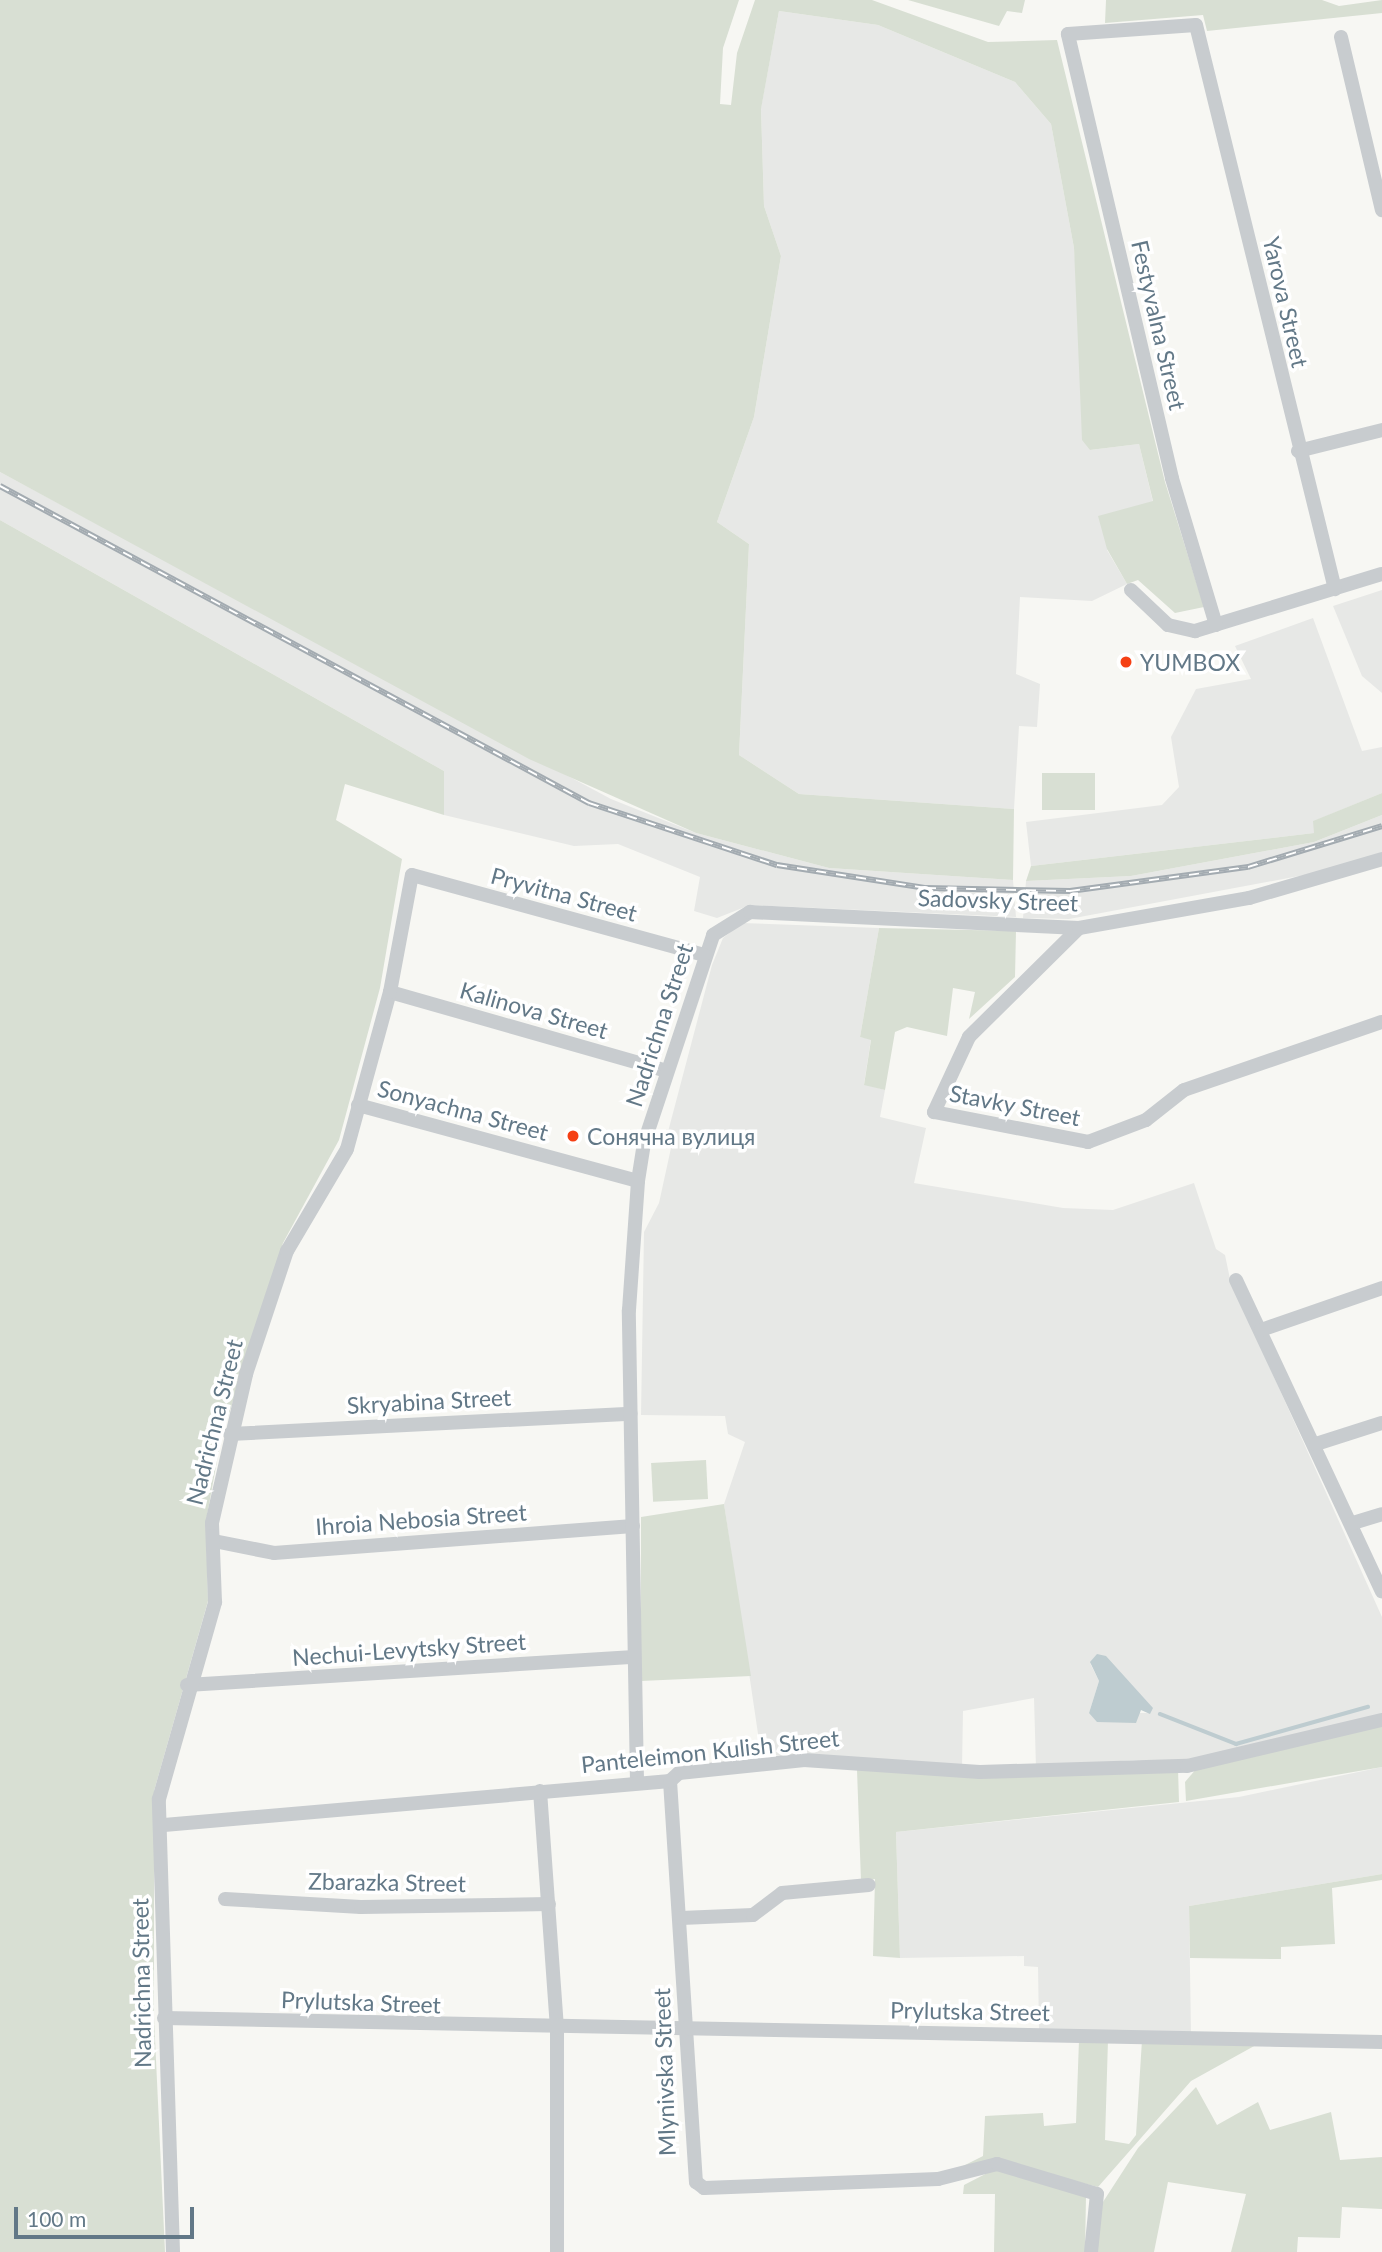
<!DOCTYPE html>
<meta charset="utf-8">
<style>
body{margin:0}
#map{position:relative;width:1382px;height:2252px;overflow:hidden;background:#f7f7f3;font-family:Lato,sans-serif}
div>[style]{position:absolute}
.built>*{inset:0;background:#e7e8e6}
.green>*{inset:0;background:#d8dfd3;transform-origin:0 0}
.water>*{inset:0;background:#beccd0}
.stream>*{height:3.5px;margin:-1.75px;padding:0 1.75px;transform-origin:1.75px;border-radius:1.75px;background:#beccd0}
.minor>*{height:14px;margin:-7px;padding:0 7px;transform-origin:7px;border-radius:7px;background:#c8cccf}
.rail>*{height:6px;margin-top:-3px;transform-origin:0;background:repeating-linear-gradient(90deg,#fff 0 10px,#a3abb1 0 20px);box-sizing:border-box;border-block:2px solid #a3abb1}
.dots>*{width:19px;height:19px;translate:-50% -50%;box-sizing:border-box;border:4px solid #fff;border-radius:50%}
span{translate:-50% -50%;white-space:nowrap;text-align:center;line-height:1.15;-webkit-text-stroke:7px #fff;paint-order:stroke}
.street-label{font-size:23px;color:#627887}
.poi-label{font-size:23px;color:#627887}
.left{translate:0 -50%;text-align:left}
.scale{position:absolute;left:14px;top:2207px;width:180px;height:32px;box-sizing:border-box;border:4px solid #627887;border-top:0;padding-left:9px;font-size:21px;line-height:24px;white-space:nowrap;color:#627887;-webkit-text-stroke:5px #fff;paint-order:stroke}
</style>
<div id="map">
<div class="built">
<i style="clip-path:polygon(779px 11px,878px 25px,1015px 82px,1051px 124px,1074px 248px,1090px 450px,1139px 444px,1153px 502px,1107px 550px,1127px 584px,1092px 601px,1020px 597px,1016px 674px,1040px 684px,1037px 727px,1019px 726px,1014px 809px,799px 794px,739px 755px,749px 544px,717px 522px,754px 417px,781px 256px,764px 206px,761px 108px)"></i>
<i style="clip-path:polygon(0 472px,611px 799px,696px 833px,829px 868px,1013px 880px,1016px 917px,750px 905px,717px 918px,694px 911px,700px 877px,618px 844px,574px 846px,444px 815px,444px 771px,0 520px)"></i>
<i style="clip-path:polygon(1382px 590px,1382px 693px,1362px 676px,1333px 606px)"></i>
<i style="clip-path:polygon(1313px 618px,1362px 751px,1382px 747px,1382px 793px,1314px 821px,1314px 833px,1031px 866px,1026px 822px,1162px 805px,1179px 787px,1171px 737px,1196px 689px,1251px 679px,1235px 646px)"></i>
<i style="clip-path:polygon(1382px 815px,1382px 852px,1331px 870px,1069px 919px,1023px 918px,1026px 881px,1131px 876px,1314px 842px)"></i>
<i style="clip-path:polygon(evenodd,742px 923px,879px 928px,860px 1037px,871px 1039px,864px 1084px,885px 1090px,880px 1117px,926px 1128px,914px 1183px,1063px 1208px,1113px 1210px,1194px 1183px,1216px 1249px,1225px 1255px,1230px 1279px,1382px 1617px,1382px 1716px,1187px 1763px,1133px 1760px,1036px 1768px,1034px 1698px,963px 1711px,962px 1768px,761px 1754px,724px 1504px,745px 1442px,728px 1434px,725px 1416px,641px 1415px,644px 1232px,659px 1203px,671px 1148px,664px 1147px,712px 965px,723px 938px,742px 923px,1090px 1663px,1151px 1713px,1089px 1713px,1099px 1681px,1090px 1663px)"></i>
<i style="clip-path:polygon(1382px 1767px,1382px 1874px,1189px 1906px,1191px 2034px,1039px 2029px,1038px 1967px,1024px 1966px,1024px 1956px,900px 1958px,896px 1832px,1239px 1797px)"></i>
</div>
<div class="green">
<i style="clip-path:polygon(0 0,739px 0,723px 48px,720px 104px,731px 105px,737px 53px,755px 0,872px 0,988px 42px,1057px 40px,1165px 482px,1204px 607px,1175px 613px,1138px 580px,1127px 584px,1107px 549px,1098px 516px,1153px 501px,1139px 444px,1090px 450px,1082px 440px,1074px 248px,1051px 124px,1015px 82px,878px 25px,779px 11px,761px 109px,764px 206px,781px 256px,754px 417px,717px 522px,749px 544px,739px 755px,799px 794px,1014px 809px,1013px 880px,829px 868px,696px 833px,529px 759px,0 472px)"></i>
<i style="clip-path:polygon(908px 0,1025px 0,1022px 13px,1007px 11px,999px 26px)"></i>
<i style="clip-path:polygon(1106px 0,1322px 0,1339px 6px,1382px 0,1382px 13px,1207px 31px,1203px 15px,1105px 23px)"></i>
<i style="clip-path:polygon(0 520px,444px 771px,444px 815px,345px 784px,336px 820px,402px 859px,380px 988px,339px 1140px,283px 1243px,221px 1439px,206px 1521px,208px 1601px,154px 1791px,154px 2017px,165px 2252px,0 2252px)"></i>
<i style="left:1042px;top:773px;width:53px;height:37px"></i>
<i style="clip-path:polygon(1382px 793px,1382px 815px,1314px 842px,1131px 876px,1026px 881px,1031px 866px,1314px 833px,1313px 821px)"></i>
<i style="clip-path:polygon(879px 928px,1016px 931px,1015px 977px,969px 1019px,975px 992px,953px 988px,947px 1036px,907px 1027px,895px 1032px,885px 1090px,864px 1085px,871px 1040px,860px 1037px)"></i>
<i style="left:706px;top:1460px;width:39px;height:55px;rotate:87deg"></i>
<i style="clip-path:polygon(724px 1504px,751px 1676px,641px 1681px,641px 1517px)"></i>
<i style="clip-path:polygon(1382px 1723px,1382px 1767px,1186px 1801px,1185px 1782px,1197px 1768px)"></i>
<i style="clip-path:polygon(1178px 1768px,1179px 1802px,896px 1832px,900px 1958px,873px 1956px,875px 1879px,861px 1881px,857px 1770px)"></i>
<i style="clip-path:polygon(1382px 1874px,1382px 1880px,1332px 1888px,1335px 1944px,1281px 1947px,1281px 1959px,1190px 1958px,1189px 1906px)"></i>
<i style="clip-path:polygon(1079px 2040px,1108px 2040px,1105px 2140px,1129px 2144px,1136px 2135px,1142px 2040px,1256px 2045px,1191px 2081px,1098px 2187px,998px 2161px,963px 2166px,983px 2156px,985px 2116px,1043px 2113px,1044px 2126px,1076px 2123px)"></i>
<i style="clip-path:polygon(1196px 2087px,1217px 2125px,1258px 2102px,1270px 2130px,1331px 2112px,1340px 2160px,1382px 2157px,1382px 2209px,1342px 2207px,1340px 2238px,1298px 2237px,1297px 2252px,1231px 2252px,1246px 2194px,1168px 2182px,1154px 2252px,1097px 2252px,1101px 2205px,1138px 2148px)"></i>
<i style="clip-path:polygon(997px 2168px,1086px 2196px,1085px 2252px,994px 2252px,995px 2194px,963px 2194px,964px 2185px)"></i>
</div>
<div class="water">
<i style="clip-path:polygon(1097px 1654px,1106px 1656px,1153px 1708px,1150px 1714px,1141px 1710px,1136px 1723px,1097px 1722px,1089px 1713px,1099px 1681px,1090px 1662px)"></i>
</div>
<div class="stream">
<i style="left:1160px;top:1714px;width:82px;rotate:21.5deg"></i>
<i style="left:1236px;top:1744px;width:137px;rotate:-15.7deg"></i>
</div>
<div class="minor">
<i style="left:1341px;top:37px;width:178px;rotate:76.7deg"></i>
<i style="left:1298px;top:451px;width:87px;rotate:-14deg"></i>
<i style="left:1131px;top:590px;width:51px;rotate:43.4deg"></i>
<i style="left:1168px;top:625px;width:28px;rotate:13deg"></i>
<i style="left:1195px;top:631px;width:195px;rotate:-17deg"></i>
<i style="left:1216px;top:625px;width:153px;rotate:-106.7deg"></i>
<i style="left:1172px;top:478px;width:456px;rotate:-103.2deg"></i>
<i style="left:1068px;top:34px;width:128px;rotate:-4deg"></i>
<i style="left:1196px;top:25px;width:581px;rotate:76.16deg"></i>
<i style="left:1079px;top:928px;width:155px;rotate:135.3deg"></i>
<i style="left:969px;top:1037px;width:83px;rotate:115deg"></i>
<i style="left:934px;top:1112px;width:157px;rotate:11deg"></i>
<i style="left:1088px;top:1142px;width:62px;rotate:-20.8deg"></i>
<i style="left:1146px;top:1120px;width:48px;rotate:-38.3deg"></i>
<i style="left:1184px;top:1090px;width:209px;rotate:-19deg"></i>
<i style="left:390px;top:992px;width:288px;rotate:15.9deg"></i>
<i style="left:358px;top:1105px;width:290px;rotate:15.2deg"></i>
<i style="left:1236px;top:1280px;width:344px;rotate:64.9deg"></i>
<i style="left:1261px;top:1330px;width:128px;rotate:-19.1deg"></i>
<i style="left:230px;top:1434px;width:401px;rotate:-2.9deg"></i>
<i style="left:1316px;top:1444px;width:69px;rotate:-17.7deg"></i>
<i style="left:1353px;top:1523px;width:30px;rotate:-17deg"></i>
<i style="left:214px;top:1541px;width:61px;rotate:11.3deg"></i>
<i style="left:274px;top:1553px;width:360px;rotate:-4.3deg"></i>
<i style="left:187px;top:1685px;width:448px;rotate:-3.6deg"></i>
<i style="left:670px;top:1781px;width:402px;rotate:86.3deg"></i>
<i style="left:696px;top:2182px;width:10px;rotate:37deg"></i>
<i style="left:704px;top:2188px;width:234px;rotate:-2.2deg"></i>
<i style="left:938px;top:2179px;width:61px;rotate:-14.3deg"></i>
<i style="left:997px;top:2164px;width:104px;rotate:16.7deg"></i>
<i style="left:1097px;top:2194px;width:58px;rotate:95.9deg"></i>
<i style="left:637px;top:1782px;width:472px;rotate:-91deg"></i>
<i style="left:629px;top:1310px;width:129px;rotate:-86deg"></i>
<i style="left:638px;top:1181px;width:38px;rotate:-81deg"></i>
<i style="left:644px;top:1143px;width:219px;rotate:-71.6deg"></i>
<i style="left:713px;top:935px;width:44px;rotate:-31.9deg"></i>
<i style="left:750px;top:912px;width:329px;rotate:2.8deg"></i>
<i style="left:1079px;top:928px;width:173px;rotate:-10deg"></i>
<i style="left:1249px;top:898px;width:139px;rotate:-16.3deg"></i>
<i style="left:540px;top:1791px;width:239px;rotate:85.9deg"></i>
<i style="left:557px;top:2029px;width:223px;rotate:90deg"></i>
<i style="left:164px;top:1825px;width:508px;rotate:-4.97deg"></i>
<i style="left:670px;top:1781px;width:12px;rotate:-42deg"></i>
<i style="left:679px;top:1773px;width:126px;rotate:-5.9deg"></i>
<i style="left:804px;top:1760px;width:176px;rotate:3.9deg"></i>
<i style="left:980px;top:1772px;width:207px;rotate:-1.7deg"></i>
<i style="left:1187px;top:1766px;width:200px;rotate:-13.3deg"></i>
<i style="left:225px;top:1899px;width:136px;rotate:3.4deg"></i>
<i style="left:361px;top:1907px;width:188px;rotate:-0.9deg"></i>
<i style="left:681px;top:1918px;width:72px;rotate:-2.4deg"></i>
<i style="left:753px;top:1915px;width:36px;rotate:-37deg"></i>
<i style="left:782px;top:1893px;width:87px;rotate:-5.3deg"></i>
<i style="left:164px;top:2018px;width:1218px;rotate:1.13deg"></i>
<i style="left:173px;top:2252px;width:453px;rotate:-91.8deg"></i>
<i style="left:159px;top:1799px;width:205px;rotate:-74.1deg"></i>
<i style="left:215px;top:1602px;width:79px;rotate:-92.2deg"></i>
<i style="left:212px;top:1523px;width:153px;rotate:-77.1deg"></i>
<i style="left:246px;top:1374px;width:130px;rotate:-71.6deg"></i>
<i style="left:287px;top:1251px;width:118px;rotate:-59.5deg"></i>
<i style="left:347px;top:1149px;width:163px;rotate:-74.7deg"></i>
<i style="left:390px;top:992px;width:119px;rotate:-79.4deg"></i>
<i style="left:412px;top:875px;width:303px;rotate:15.3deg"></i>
</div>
<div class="rail">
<i style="left:0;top:486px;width:669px;rotate:28.29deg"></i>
<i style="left:589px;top:803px;width:198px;rotate:18.3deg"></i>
<i style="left:777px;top:865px;width:151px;rotate:8.8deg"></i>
<i style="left:926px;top:888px;width:144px;rotate:1.2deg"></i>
<i style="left:1070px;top:891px;width:180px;rotate:-7.7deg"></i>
<i style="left:1248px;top:867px;width:140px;rotate:-17deg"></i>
</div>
<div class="dots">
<i style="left:1126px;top:662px;background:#f54014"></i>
<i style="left:573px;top:1136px;background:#f54014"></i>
</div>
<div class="street-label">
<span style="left:1286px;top:302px;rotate:77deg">Yarova Street</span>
<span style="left:1159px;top:325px;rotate:77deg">Festyvalna Street</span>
<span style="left:564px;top:894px;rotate:15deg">Pryvitna Street</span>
<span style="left:998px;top:900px;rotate:2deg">Sadovsky Street</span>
<span style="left:534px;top:1010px;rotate:16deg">Kalinova Street</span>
<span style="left:659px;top:1025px;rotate:-72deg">Nadrichna Street</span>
<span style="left:1015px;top:1105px;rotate:11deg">Stavky Street</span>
<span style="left:463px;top:1110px;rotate:15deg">Sonyachna Street</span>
<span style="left:429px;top:1401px;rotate:-3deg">Skryabina Street</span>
<span style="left:214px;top:1422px;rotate:-76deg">Nadrichna Street</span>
<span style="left:421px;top:1519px;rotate:-4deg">Ihroia Nebosia Street</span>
<span style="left:409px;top:1649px;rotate:-4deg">Nechui-Levytsky Street</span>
<span style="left:710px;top:1751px;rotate:-6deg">Panteleimon Kulish Street</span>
<span style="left:387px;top:1882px;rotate:1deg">Zbarazka Street</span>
<span style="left:141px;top:1983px;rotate:-91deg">Nadrichna Street</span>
<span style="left:361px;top:2002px;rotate:2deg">Prylutska Street</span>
<span style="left:970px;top:2011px;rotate:1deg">Prylutska Street</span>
<span style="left:664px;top:2072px;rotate:-92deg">Mlynivska Street</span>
</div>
<div class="poi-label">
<span class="left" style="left:1140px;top:662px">YUMBOX</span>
<span class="left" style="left:587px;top:1136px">Сонячна вулиця</span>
</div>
<div class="scale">100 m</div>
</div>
